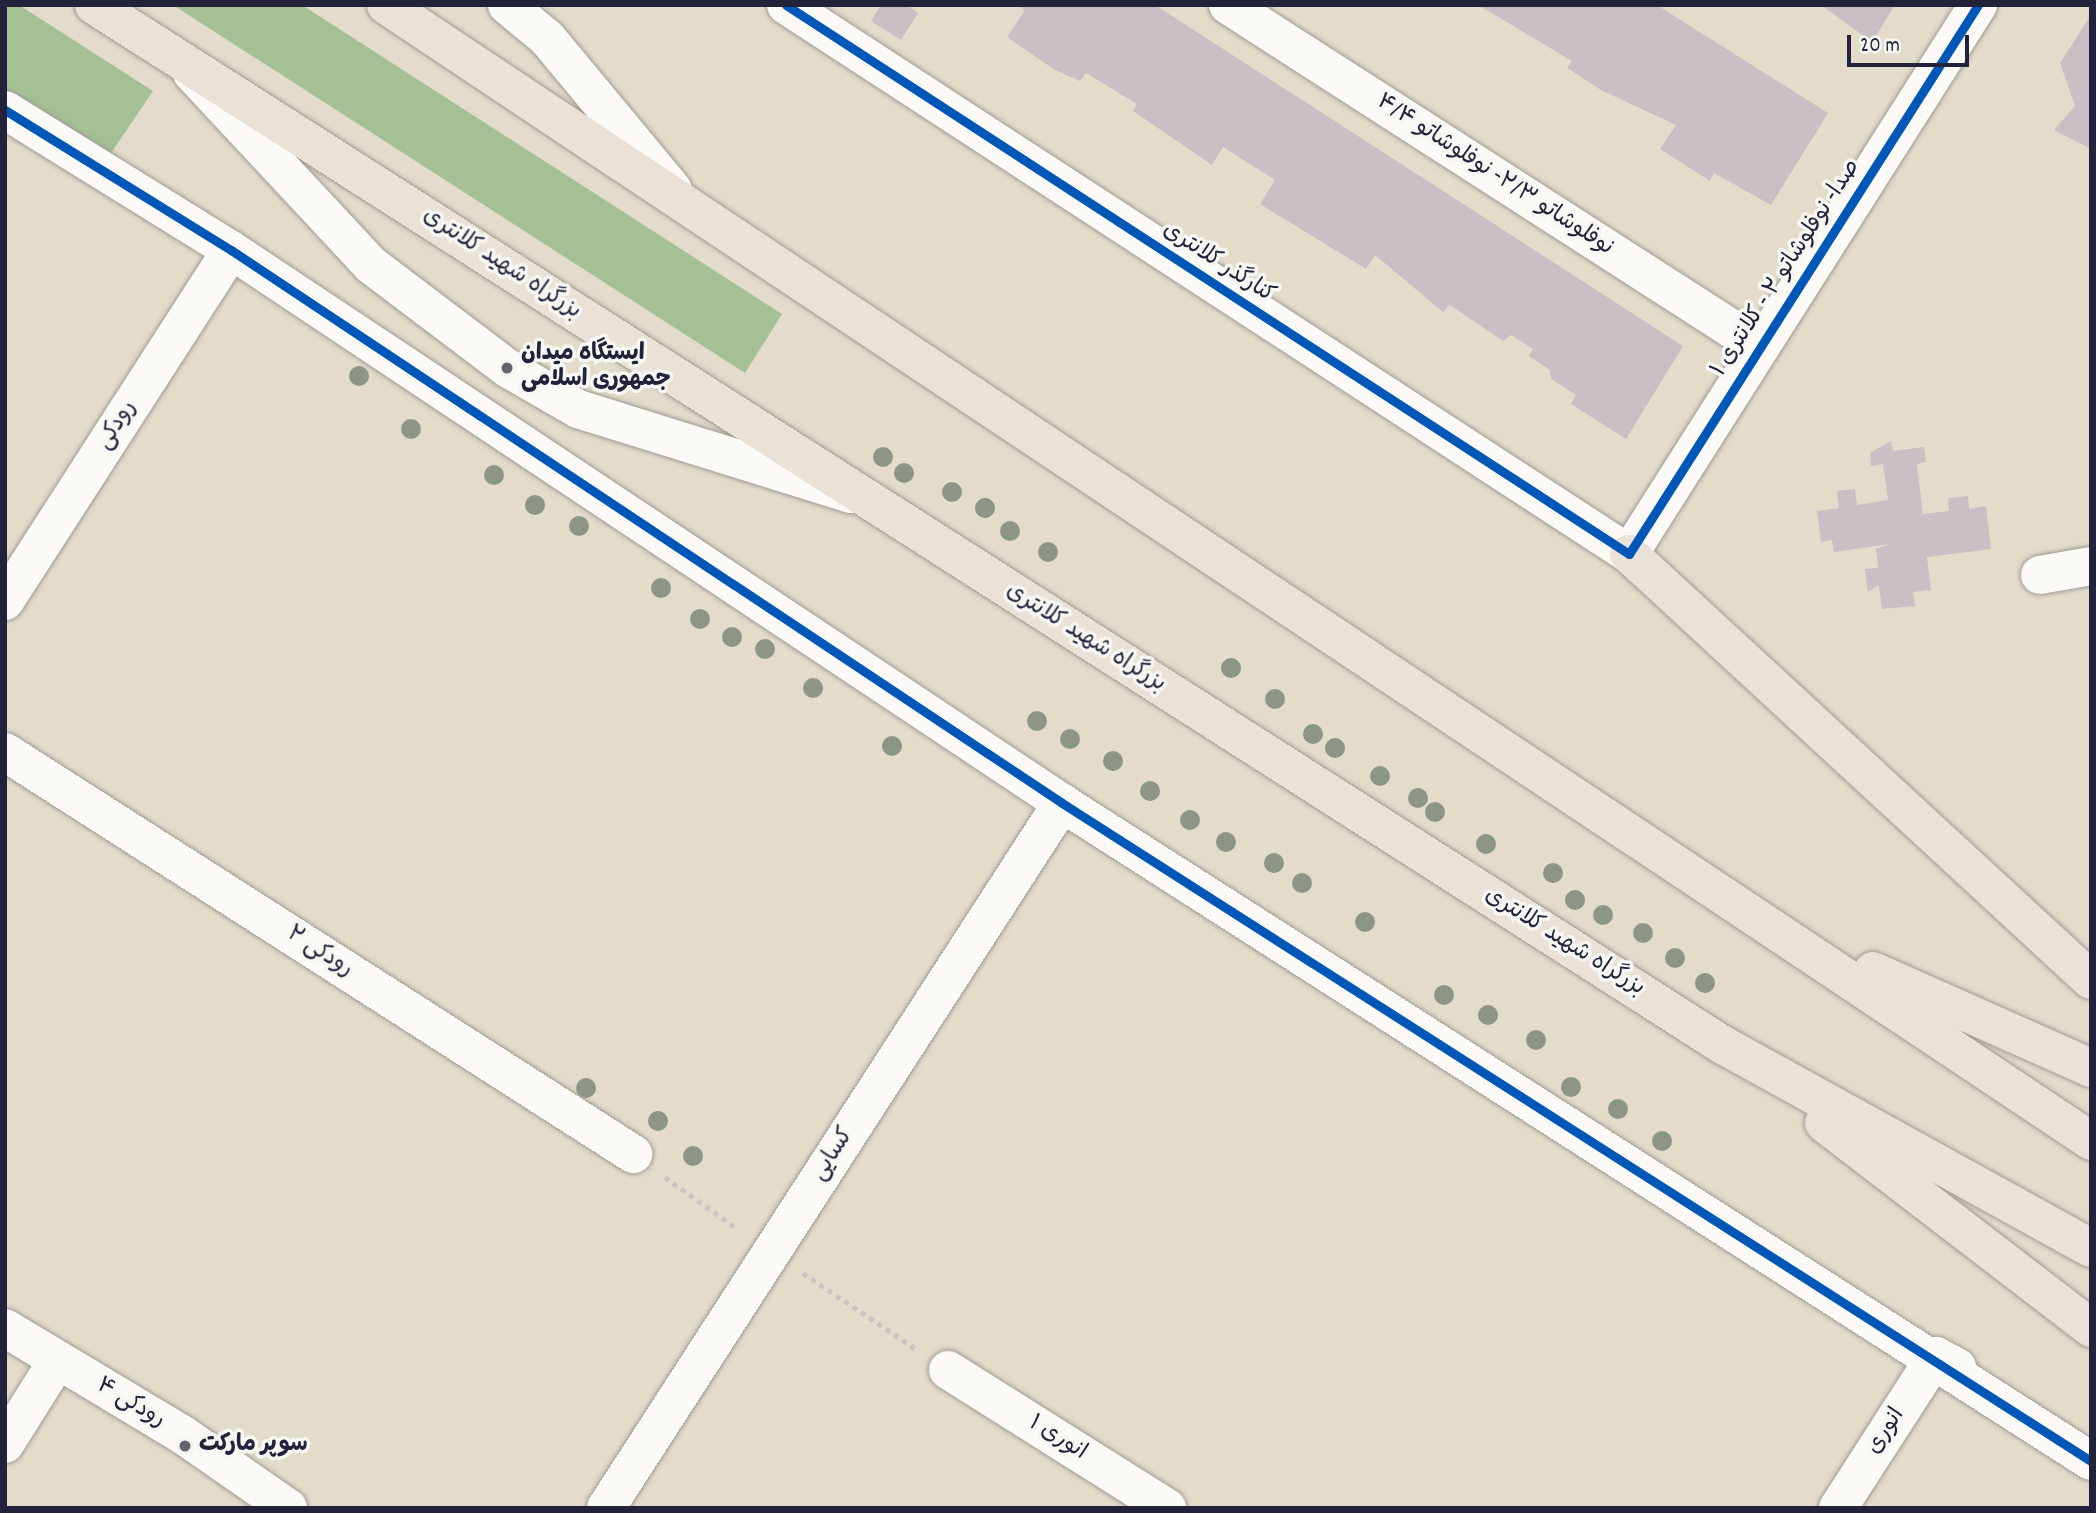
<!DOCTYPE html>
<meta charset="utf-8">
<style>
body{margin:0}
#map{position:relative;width:2096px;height:1513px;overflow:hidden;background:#e3dccb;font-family:Dekko,"Playpen Sans Arabic",sans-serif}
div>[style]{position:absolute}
.forest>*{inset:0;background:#a5c094}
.building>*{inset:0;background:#cabfc4}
.path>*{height:4.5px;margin-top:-2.25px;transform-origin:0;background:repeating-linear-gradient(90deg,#c7c6c3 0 5px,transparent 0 10px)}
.roads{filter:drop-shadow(0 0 2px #9f9c95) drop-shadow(0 0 2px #9f9c95)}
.minor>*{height:38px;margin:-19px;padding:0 19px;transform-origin:19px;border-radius:19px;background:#fbfaf7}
.highway>*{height:38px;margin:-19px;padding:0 19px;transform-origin:19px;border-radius:19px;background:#eae2d6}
.cycleway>*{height:9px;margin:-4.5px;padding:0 4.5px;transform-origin:4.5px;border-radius:4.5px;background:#0057b8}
.trees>*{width:20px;height:20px;margin:-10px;border-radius:50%;background:#8d9587}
.dots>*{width:19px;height:19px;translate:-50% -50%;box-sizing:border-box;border:4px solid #f6f6f2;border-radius:50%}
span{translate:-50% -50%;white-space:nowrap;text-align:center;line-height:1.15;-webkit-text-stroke:7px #f6f6f2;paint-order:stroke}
.street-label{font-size:23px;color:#22223b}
.poi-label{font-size:23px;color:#22223b;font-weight:700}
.left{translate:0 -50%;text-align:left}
.frame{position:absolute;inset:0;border:7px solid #22223b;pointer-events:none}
.scale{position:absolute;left:1847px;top:35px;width:122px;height:32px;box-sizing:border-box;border:4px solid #22223b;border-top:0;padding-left:9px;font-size:21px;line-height:24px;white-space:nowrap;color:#22223b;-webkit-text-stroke:5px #f6f6f2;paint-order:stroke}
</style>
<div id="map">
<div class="forest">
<i style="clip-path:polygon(5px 5px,19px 5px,153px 91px,107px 159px,5px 93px)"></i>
<i style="clip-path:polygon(173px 5px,302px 5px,782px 314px,745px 373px)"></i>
</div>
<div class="building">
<i style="clip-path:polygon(881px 5px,907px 5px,918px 13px,901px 40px,871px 21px)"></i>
<i style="clip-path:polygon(1017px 5px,1155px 5px,1683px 346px,1626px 439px,1571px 404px,1576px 395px,1551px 379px,1550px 370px,1529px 356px,1533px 349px,1511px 335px,1503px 341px,1450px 305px,1443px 312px,1375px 255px,1366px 269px,1260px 204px,1275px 180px,1223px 147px,1212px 165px,1133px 111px,1137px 104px,1086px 73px,1080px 81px,1055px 70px,1007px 37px,1025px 10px)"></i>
<i style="clip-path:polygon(1478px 5px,1657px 5px,1828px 113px,1771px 205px,1714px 173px,1710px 181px,1660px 149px,1676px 125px,1601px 90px,1567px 68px,1572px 61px)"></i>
<i style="clip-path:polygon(1821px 5px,1895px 5px,1872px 42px)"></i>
<i style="clip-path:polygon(2091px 15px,2091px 149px,2054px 130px,2075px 106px,2060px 63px)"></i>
<i style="clip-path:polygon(1891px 441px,1893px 451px,1924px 447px,1926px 462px,1917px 464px,1923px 514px,1949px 511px,1948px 498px,1968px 496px,1969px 509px,1986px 506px,1991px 549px,1927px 557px,1931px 590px,1913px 592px,1915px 606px,1882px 609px,1879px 585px,1868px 592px,1865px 569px,1878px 568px,1876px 549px,1890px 544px,1834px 552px,1832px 540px,1821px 542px,1817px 511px,1839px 508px,1837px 491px,1855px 489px,1857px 505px,1888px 500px,1883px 464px,1871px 466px,1870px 453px)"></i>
</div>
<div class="path">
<i style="left:665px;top:1177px;width:90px;rotate:35.5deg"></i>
<i style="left:803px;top:1273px;width:135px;rotate:33.8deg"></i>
</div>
<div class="roads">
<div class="minor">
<i style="left:507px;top:5px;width:52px;rotate:39.5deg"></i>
<i style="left:547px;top:38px;width:197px;rotate:50.3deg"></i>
<i style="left:786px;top:5px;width:1006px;rotate:33.07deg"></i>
<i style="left:1629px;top:554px;width:651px;rotate:-57.56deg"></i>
<i style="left:1228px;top:5px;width:632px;rotate:32.74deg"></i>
<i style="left:192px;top:73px;width:262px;rotate:47deg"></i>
<i style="left:371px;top:265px;width:171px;rotate:37.1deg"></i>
<i style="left:507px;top:368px;width:82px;rotate:30deg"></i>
<i style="left:578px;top:409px;width:286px;rotate:17.3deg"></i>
<i style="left:5px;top:110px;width:266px;rotate:31.8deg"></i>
<i style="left:231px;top:250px;width:998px;rotate:33.64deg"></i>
<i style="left:1062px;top:803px;width:1221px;rotate:32.6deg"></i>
<i style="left:2040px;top:575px;width:52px;rotate:-10deg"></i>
<i style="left:5px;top:601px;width:417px;rotate:-57.2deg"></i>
<i style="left:5px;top:752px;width:746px;rotate:32.62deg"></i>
<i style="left:5px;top:1328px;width:208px;rotate:31deg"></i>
<i style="left:183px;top:1435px;width:128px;rotate:34.8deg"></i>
<i style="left:948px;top:1370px;width:259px;rotate:32.2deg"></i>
<i style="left:5px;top:1444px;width:98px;rotate:-57.9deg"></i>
<i style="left:606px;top:1508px;width:840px;rotate:-57.1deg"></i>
<i style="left:1838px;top:1508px;width:181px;rotate:-57.2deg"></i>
<i style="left:1936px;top:1356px;width:24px;rotate:28deg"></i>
</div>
<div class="highway">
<i style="left:94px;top:5px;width:1933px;rotate:32.56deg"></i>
<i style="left:1723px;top:1045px;width:420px;rotate:28.9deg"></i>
<i style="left:386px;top:5px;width:2049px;rotate:33.67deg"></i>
<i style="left:1629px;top:554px;width:628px;rotate:42.68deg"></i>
<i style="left:1873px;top:971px;width:239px;rotate:24deg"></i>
<i style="left:1824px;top:1123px;width:337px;rotate:37.5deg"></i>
</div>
</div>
<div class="cycleway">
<i style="left:786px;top:5px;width:1006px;rotate:33.07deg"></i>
<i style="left:1629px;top:554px;width:651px;rotate:-57.56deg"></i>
<i style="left:5px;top:110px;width:266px;rotate:31.8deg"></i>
<i style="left:231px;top:250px;width:998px;rotate:33.64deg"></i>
<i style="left:1062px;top:803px;width:1221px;rotate:32.6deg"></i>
</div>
<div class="trees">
<i style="left:359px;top:376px"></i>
<i style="left:411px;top:429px"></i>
<i style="left:883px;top:457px"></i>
<i style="left:904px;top:473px"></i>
<i style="left:494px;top:475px"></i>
<i style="left:952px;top:492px"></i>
<i style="left:535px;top:505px"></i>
<i style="left:985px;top:508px"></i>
<i style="left:579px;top:526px"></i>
<i style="left:1010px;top:531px"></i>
<i style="left:1048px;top:552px"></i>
<i style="left:661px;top:588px"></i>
<i style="left:700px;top:619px"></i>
<i style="left:732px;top:637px"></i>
<i style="left:765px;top:649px"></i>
<i style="left:1231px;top:668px"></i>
<i style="left:813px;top:688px"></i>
<i style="left:1275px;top:699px"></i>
<i style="left:1037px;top:721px"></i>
<i style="left:1313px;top:734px"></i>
<i style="left:1070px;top:739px"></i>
<i style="left:892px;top:746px"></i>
<i style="left:1335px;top:748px"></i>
<i style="left:1113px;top:761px"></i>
<i style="left:1380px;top:776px"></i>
<i style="left:1150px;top:791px"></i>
<i style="left:1418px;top:798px"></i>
<i style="left:1435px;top:812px"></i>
<i style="left:1190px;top:820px"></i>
<i style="left:1226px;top:842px"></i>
<i style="left:1486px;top:844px"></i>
<i style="left:1274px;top:863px"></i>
<i style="left:1553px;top:873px"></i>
<i style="left:1302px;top:883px"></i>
<i style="left:1575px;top:900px"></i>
<i style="left:1603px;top:915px"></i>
<i style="left:1365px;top:922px"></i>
<i style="left:1643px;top:933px"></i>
<i style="left:1675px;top:958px"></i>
<i style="left:1705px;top:983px"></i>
<i style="left:1444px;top:995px"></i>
<i style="left:1488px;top:1015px"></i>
<i style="left:1536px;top:1040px"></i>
<i style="left:1571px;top:1087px"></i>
<i style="left:586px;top:1088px"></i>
<i style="left:1618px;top:1109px"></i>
<i style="left:658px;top:1121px"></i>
<i style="left:1662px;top:1141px"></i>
<i style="left:693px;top:1156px"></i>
</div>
<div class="dots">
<i style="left:507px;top:368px;background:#66636d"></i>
<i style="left:185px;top:1446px;background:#66636d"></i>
</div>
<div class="street-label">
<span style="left:1494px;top:176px;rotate:33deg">نوفلوشاتو ۲/۳- نوفلوشاتو ۴/۴</span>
<span style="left:1218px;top:264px;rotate:33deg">کنارگذر کلانتری</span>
<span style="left:501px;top:265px;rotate:33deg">بزرگراه شهید کلانتری</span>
<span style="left:1787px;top:269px;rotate:-57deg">صدا- نوفلوشاتو ۲ - کلانتری ۱</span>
<span style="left:118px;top:426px;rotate:-57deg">رودکی</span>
<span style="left:1085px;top:639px;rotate:32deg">بزرگراه شهید کلانتری</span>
<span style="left:1564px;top:943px;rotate:32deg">بزرگراه شهید کلانتری</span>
<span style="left:319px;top:953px;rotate:33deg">رودکی ۲</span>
<span style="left:834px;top:1155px;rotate:-57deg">کسایی</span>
<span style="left:130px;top:1404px;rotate:31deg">رودکی ۴</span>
<span style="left:1887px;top:1432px;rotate:-57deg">انوری</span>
<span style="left:1057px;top:1439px;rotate:32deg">انوری ۱</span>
</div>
<div class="poi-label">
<span class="left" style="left:521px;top:368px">ایستگاه میدان<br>جمهوری اسلامی</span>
<span class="left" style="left:199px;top:1446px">سوپر مارکت</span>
</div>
<div class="frame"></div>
<div class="scale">20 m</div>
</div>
